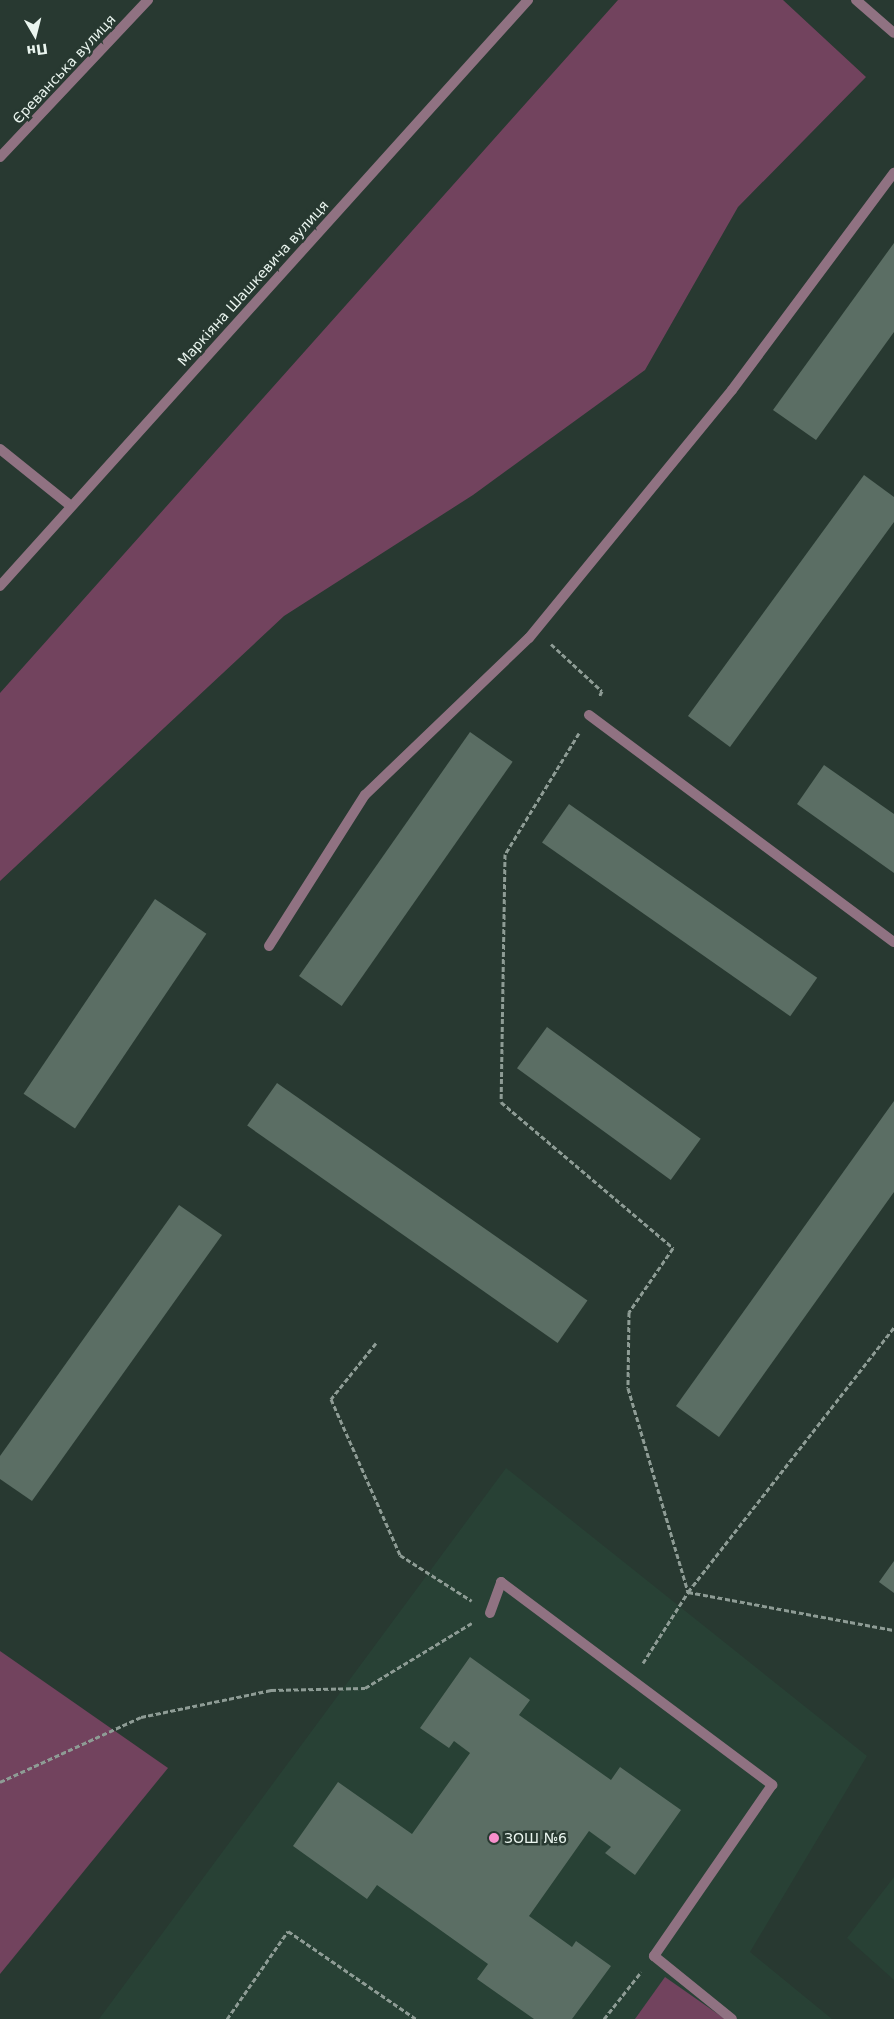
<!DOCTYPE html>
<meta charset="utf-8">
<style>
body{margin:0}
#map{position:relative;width:894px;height:2019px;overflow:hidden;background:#283931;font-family:"DejaVu Sans",sans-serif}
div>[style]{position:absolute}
.built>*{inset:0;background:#284135}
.green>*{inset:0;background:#72435e}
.building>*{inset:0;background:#5b6e64;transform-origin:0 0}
.path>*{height:3px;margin-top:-1.5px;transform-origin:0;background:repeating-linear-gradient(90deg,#8e9c95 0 5px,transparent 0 7.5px)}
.lane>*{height:10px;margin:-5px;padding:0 5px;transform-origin:5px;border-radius:5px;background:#907282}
.street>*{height:10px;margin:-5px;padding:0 5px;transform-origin:5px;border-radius:5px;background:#907282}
.dots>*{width:14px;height:14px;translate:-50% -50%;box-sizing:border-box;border:2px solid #283931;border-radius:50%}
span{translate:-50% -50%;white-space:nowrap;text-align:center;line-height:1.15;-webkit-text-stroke:5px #283931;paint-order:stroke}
.street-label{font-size:14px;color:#eaf5ef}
.poi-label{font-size:14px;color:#eaf5ef}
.left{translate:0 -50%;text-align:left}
.north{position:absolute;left:10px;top:10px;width:50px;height:50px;-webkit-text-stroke:4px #283931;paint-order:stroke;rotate:172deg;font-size:14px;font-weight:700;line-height:20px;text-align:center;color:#eaf5ef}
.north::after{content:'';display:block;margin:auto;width:18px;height:22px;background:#eaf5ef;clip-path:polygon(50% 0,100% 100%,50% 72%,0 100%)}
</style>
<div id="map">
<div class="built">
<i style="clip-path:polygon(506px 1468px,867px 1756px,750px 1952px,832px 2019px,99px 2019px)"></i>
<i style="clip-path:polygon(894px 1877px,894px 1980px,847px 1938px)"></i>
</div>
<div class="green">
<i style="clip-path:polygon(618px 0,783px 0,866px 77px,738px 207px,645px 370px,473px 495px,284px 616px,0 881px,0 693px)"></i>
<i style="clip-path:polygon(0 1651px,168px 1768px,0 1974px)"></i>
<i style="clip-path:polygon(665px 1977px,725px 2019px,635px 2019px)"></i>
</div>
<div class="building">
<i style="clip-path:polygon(894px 243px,894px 332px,816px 440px,773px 410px)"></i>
<i style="clip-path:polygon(864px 475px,894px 497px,894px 522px,730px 747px,688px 716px)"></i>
<i style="left:470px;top:732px;width:52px;height:298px;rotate:35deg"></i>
<i style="clip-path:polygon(824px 765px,894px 814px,894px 873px,797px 804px)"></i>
<i style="left:569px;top:804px;width:303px;height:47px;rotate:35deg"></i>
<i style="left:155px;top:899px;width:62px;height:235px;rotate:34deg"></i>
<i style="left:547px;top:1027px;width:190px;height:51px;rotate:36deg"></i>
<i style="left:277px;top:1083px;width:379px;height:52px;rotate:35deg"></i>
<i style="clip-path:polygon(894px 1101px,894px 1192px,719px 1437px,676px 1406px)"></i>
<i style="clip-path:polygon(179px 1205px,222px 1235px,32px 1501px,0 1479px,0 1456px)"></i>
<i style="clip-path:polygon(894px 1561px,894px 1593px,879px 1582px)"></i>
<i style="clip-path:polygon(470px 1657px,530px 1700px,519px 1715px,611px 1780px,620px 1767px,681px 1810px,635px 1875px,605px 1853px,611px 1847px,589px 1831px,529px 1916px,572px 1947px,576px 1941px,611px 1966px,572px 2019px,534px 2019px,477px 1979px,488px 1964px,377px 1885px,367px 1899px,293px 1846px,338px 1782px,412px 1834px,470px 1753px,454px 1741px,449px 1748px,420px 1728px)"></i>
</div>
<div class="path">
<i style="left:551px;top:644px;width:69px;rotate:42.7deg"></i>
<i style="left:602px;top:691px;width:7px;rotate:117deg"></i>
<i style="left:579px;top:733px;width:142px;rotate:121.4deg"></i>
<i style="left:505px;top:854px;width:248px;rotate:90.9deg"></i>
<i style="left:501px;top:1102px;width:226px;rotate:40.3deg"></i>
<i style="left:673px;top:1248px;width:78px;rotate:124.5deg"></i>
<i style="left:629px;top:1312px;width:76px;rotate:90.8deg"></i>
<i style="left:628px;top:1388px;width:213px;rotate:73.6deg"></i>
<i style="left:688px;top:1592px;width:209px;rotate:10.5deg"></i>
<i style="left:376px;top:1343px;width:72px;rotate:128.8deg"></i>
<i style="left:331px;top:1399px;width:171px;rotate:66.1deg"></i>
<i style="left:400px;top:1555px;width:85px;rotate:32.6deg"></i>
<i style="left:643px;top:1663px;width:84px;rotate:-57.6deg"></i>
<i style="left:688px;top:1592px;width:336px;rotate:-52.1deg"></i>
<i style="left:0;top:1782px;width:155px;rotate:-24.7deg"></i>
<i style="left:141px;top:1717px;width:133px;rotate:-11.7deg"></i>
<i style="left:271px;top:1690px;width:94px;rotate:-1.2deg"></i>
<i style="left:365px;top:1688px;width:125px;rotate:-31.3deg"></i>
<i style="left:227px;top:2019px;width:107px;rotate:-55.3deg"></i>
<i style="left:288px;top:1931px;width:155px;rotate:34.5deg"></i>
<i style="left:604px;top:2019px;width:60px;rotate:-51.8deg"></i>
</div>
<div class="lane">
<i style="left:269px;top:946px;width:179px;rotate:-57.6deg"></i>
<i style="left:365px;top:795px;width:227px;rotate:-43.8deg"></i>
<i style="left:529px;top:638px;width:320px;rotate:-50.7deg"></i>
<i style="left:732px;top:390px;width:271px;rotate:-53.3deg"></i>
<i style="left:490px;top:1613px;width:33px;rotate:-70deg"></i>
<i style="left:501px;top:1582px;width:339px;rotate:36.8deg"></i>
<i style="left:772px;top:1785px;width:208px;rotate:124.6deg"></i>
<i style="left:654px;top:1956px;width:100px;rotate:38.9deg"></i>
</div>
<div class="street">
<i style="left:856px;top:0;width:50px;rotate:41deg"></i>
<i style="left:0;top:157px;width:216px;rotate:-46.7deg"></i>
<i style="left:0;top:449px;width:91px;rotate:38.8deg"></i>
<i style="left:0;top:586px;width:789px;rotate:-47.98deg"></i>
<i style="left:589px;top:715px;width:380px;rotate:36.7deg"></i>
</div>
<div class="dots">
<i style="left:494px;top:1838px;background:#f890cc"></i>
</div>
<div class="street-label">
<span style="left:64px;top:69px;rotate:-47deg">Єреванська вулиця</span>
<span style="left:253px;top:283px;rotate:-48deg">Маркіяна Шашкевича вулиця</span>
</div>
<div class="poi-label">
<span class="left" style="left:504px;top:1838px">ЗОШ №6</span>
</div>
<div class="north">Пн</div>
</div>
